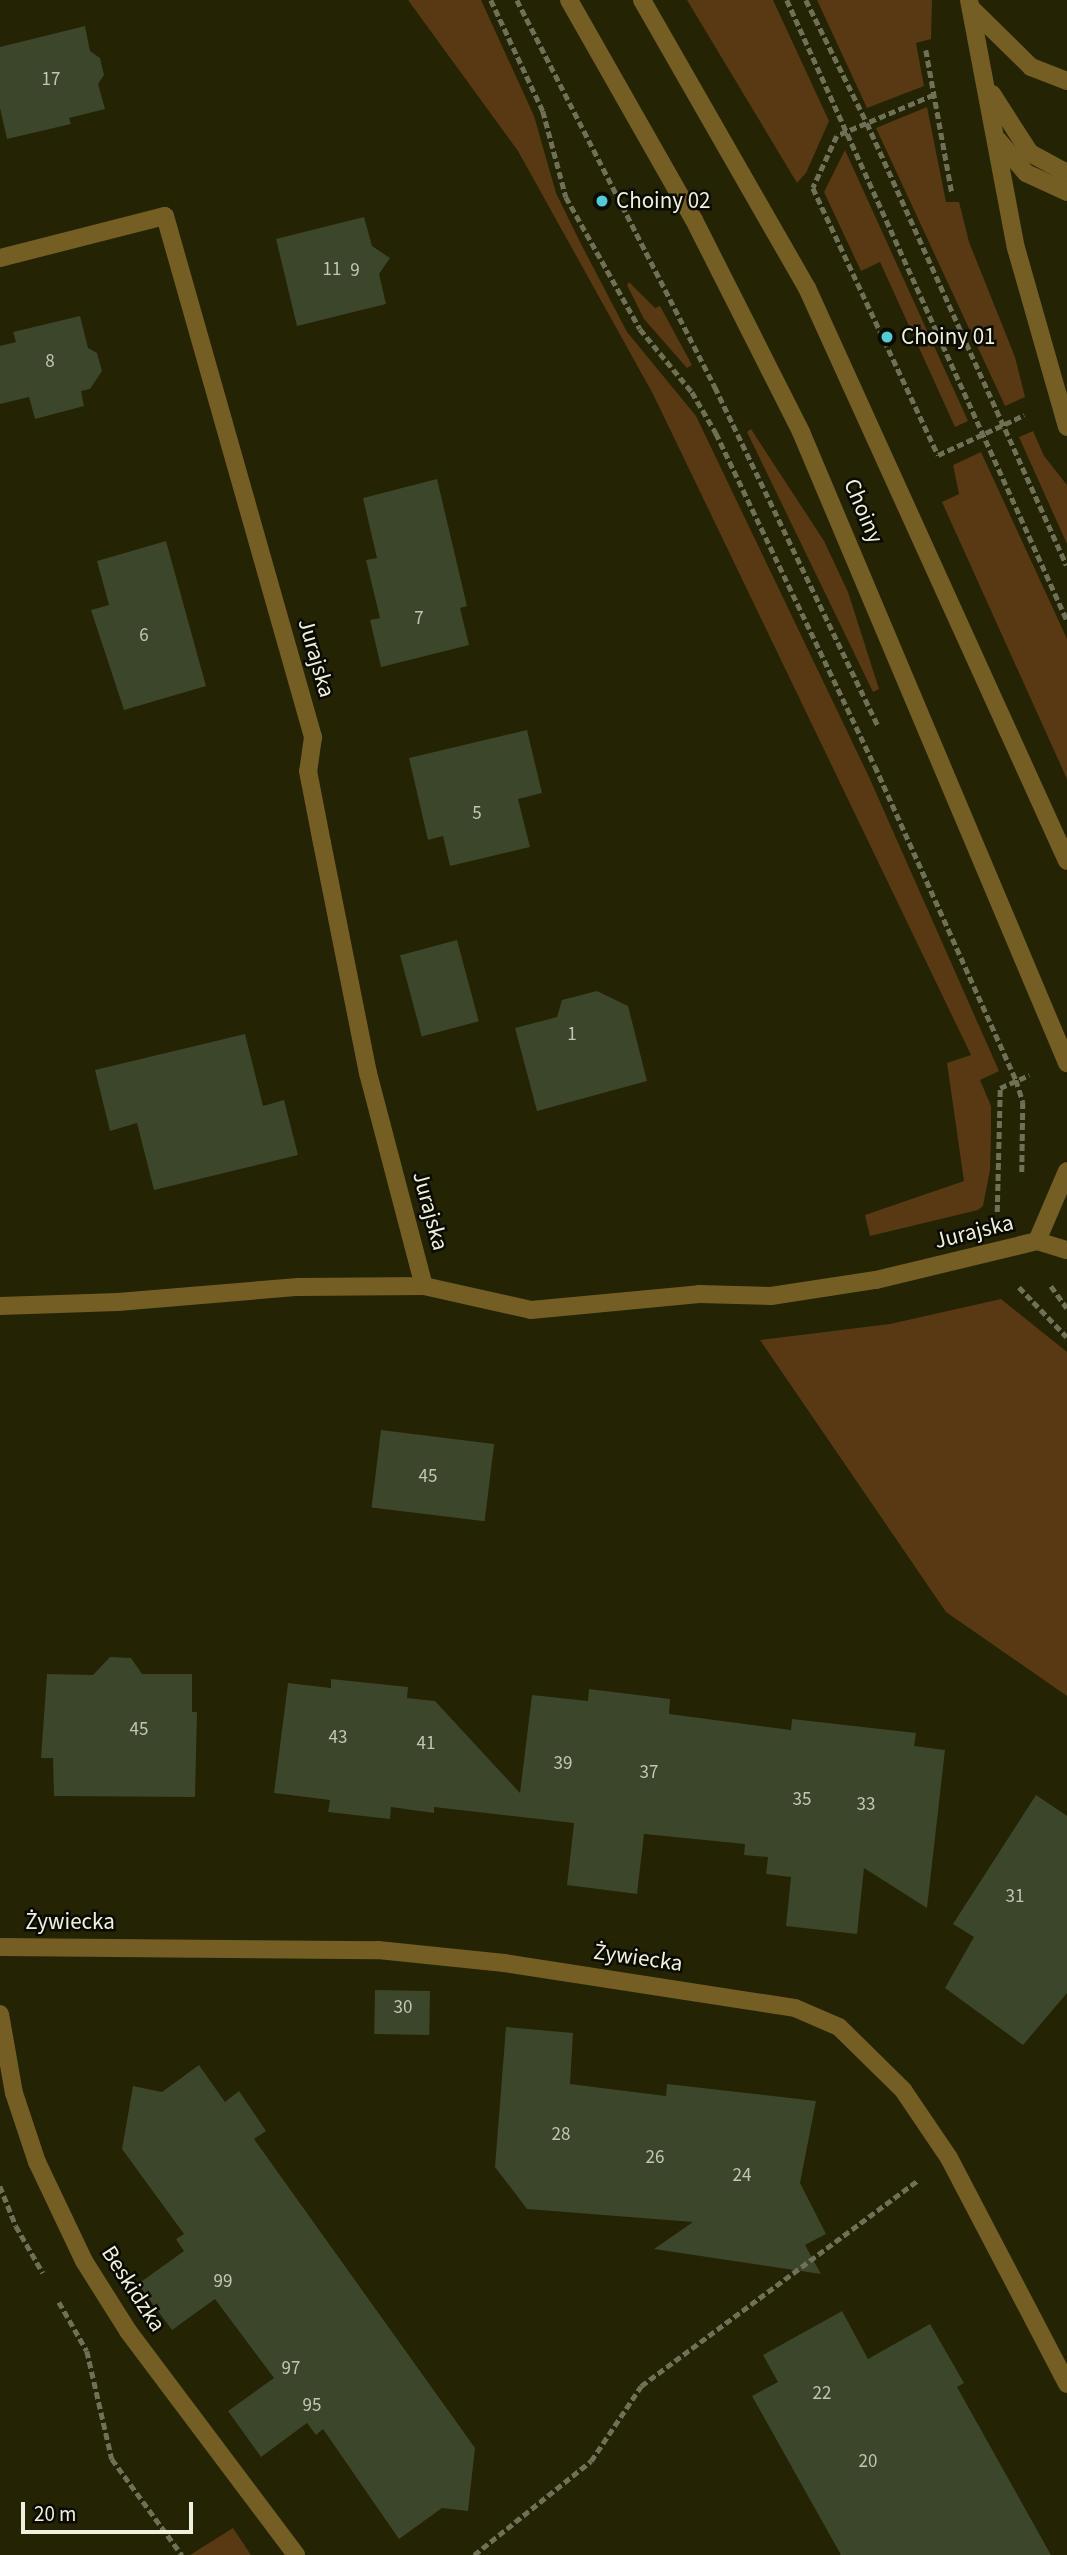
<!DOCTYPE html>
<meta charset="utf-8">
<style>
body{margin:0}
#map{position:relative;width:1067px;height:2555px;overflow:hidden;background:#242304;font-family:"Source Sans 3",sans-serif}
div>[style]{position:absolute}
.green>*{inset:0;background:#583913}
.building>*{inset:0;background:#3b462a;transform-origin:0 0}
.path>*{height:4.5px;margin-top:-2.25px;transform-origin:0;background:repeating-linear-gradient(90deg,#707056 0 7px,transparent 0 10.5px)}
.minor>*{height:18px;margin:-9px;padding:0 9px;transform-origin:9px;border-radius:9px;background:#745e24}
.dots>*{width:19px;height:19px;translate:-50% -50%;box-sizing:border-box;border:4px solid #0c0b02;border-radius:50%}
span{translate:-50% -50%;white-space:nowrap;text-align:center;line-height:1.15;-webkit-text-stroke:5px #0c0b02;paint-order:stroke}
.number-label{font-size:19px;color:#c3c6b1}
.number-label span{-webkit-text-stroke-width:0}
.poi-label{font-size:23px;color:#f0f0de}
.left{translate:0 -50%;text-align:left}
.street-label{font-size:23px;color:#f0f0de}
.scale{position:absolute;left:21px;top:2502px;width:172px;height:32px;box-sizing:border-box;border:4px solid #f0f0de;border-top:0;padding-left:9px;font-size:21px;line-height:24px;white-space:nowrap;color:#f0f0de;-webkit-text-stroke:5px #0c0b02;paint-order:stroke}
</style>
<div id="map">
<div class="green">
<i style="clip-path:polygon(408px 0,481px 0,534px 116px,556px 193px,580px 242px,627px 332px,696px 416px,869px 777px,999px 1071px,980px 1080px,991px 1106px,991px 1134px,990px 1170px,983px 1206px,978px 1210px,870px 1236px,865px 1215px,964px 1181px,947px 1063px,971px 1055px,653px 394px,518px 151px)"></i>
<i style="clip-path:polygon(687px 0,773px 0,829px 121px,806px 173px,797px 183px)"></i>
<i style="clip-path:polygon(817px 0,932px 0,931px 39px,916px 43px,924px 86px,867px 108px)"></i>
<i style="clip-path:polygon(927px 107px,946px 202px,959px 202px,969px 242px,1015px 357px,1025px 397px,1005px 406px,876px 128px)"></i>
<i style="clip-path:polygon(845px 150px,968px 421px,955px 427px,880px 262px,861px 271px,824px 192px)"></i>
<i style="clip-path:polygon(629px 282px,655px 308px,660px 306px,692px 365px,687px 368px,644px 319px,627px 285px)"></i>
<i style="clip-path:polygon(751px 429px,824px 541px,848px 592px,879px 689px,873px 692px,747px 432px)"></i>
<i style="clip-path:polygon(1033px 431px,1044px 456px,1067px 485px,1067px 544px,1019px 437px)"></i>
<i style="clip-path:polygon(981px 452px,1067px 639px,1067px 779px,942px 502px,959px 494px,953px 465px)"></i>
<i style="clip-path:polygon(1001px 1299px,1067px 1352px,1067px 1696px,946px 1612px,760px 1340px,890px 1324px)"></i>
<i style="clip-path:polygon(233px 2528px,251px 2555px,190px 2555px)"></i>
</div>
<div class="building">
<i style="clip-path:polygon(85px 26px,90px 51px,100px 58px,104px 75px,98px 84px,105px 109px,69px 118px,71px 124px,7px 139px,0 108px,0 47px)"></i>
<i style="clip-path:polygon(364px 217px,372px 246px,390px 258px,379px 274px,386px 304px,297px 326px,276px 239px)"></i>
<i style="clip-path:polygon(80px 316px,88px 348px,97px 353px,102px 371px,90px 389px,81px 391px,84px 406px,35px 419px,29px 397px,0 404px,0 346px,16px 342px,13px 332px)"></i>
<i style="clip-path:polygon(437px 479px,467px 606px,460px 608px,469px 645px,381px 667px,370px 620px,380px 618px,366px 560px,377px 558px,363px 498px)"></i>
<i style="clip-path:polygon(166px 541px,206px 686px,124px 710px,91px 610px,109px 605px,97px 561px)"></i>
<i style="clip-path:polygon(527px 730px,542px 793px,518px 799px,530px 847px,450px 866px,443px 836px,428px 840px,409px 758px)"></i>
<i style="left:457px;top:940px;width:84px;height:59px;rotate:75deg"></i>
<i style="clip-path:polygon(597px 991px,628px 1006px,647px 1081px,537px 1111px,515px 1028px,557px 1017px,562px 1000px)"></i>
<i style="clip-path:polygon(245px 1034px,263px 1106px,284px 1100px,298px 1155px,154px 1190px,137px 1123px,110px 1131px,95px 1070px)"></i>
<i style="left:381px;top:1430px;width:114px;height:78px;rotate:7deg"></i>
<i style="clip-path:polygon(110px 1657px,131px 1658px,142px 1674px,192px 1674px,192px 1712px,197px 1712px,195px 1797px,54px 1796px,53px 1758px,41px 1758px,47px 1674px,93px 1675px)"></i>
<i style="clip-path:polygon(331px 1679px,408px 1687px,407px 1698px,435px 1701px,520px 1793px,532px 1695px,588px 1701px,589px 1689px,670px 1699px,669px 1714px,791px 1730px,792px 1719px,916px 1733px,914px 1746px,945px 1750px,927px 1908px,864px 1868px,857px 1934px,786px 1926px,791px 1877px,766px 1874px,768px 1857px,744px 1855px,745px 1844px,644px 1834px,637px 1894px,567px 1885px,574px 1823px,434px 1807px,434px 1813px,391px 1807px,390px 1819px,328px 1812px,330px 1800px,274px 1793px,288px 1683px,331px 1688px)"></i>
<i style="clip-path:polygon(1036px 1795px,1067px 1816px,1067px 1993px,1023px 2045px,945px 1988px,974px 1937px,953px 1924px)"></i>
<i style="left:375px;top:1990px;width:55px;height:44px;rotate:1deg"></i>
<i style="clip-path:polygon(506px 2027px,573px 2033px,570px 2084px,666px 2096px,667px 2084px,816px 2101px,800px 2183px,826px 2234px,805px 2245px,821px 2274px,654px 2249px,693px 2222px,527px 2209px,495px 2167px)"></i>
<i style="clip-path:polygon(199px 2065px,225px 2102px,239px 2091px,266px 2131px,254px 2139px,475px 2448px,468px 2511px,442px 2508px,399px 2539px,323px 2429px,316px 2435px,307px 2423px,261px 2457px,228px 2411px,274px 2378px,215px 2299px,172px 2330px,138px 2284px,184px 2251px,176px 2239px,184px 2234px,122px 2149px,133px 2086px,162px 2092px)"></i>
<i style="clip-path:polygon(842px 2311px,868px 2359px,930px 2324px,964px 2383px,957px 2387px,1051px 2555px,841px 2555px,752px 2396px,778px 2382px,763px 2355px)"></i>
</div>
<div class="path">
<i style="left:491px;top:0;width:123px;rotate:64.9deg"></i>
<i style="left:543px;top:111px;width:89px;rotate:75deg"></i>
<i style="left:566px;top:197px;width:151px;rotate:60.7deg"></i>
<i style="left:640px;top:329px;width:82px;rotate:50.5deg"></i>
<i style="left:692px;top:392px;width:48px;rotate:59.7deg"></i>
<i style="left:716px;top:433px;width:369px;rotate:64.5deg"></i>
<i style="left:875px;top:766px;width:344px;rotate:65.8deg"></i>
<i style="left:1016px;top:1080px;width:23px;rotate:72deg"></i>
<i style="left:1023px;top:1102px;width:71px;rotate:90.8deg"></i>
<i style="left:517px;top:0;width:435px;rotate:62.9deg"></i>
<i style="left:715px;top:387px;width:376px;rotate:64.3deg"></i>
<i style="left:787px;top:0;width:680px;rotate:65.7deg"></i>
<i style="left:806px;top:0;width:137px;rotate:63.6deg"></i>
<i style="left:867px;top:123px;width:485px;rotate:65.7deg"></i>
<i style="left:926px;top:50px;width:145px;rotate:79.7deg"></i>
<i style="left:934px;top:95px;width:105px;rotate:157.1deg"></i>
<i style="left:837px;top:136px;width:57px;rotate:114.8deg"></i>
<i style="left:813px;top:188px;width:295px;rotate:64.9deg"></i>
<i style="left:938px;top:455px;width:95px;rotate:-24.9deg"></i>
<i style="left:997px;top:1212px;width:124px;rotate:-88.6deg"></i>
<i style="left:1000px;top:1088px;width:32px;rotate:-24deg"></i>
<i style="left:1051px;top:1286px;width:27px;rotate:54deg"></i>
<i style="left:1019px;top:1287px;width:69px;rotate:46.2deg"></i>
<i style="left:0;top:2186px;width:43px;rotate:68.2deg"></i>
<i style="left:16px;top:2226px;width:54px;rotate:60.1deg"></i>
<i style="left:59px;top:2302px;width:56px;rotate:60.3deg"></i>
<i style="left:87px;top:2351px;width:111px;rotate:77deg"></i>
<i style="left:112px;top:2459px;width:119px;rotate:53.9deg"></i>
<i style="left:474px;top:2555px;width:150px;rotate:-38.8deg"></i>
<i style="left:591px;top:2461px;width:90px;rotate:-56.3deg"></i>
<i style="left:641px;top:2386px;width:344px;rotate:-36.6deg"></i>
</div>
<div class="minor">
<i style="left:569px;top:0;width:253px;rotate:60.4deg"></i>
<i style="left:694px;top:220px;width:237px;rotate:63.2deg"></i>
<i style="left:801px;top:432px;width:685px;rotate:67.14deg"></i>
<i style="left:642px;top:0;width:332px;rotate:60.2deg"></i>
<i style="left:807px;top:288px;width:629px;rotate:65.59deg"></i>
<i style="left:969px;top:0;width:252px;rotate:79.3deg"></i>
<i style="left:1016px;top:248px;width:186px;rotate:74.1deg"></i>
<i style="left:971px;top:8px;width:84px;rotate:44.5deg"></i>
<i style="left:1031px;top:67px;width:39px;rotate:21deg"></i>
<i style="left:992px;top:94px;width:70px;rotate:57.2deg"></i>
<i style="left:1030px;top:153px;width:42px;rotate:28.4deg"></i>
<i style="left:998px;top:140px;width:43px;rotate:49.7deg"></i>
<i style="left:1026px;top:173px;width:45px;rotate:24.9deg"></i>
<i style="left:0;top:258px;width:170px;rotate:-14.3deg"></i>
<i style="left:165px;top:216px;width:542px;rotate:74.14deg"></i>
<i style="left:313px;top:737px;width:34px;rotate:98deg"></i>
<i style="left:308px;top:771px;width:73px;rotate:79deg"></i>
<i style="left:322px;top:843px;width:235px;rotate:78.7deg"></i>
<i style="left:368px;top:1073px;width:220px;rotate:75.3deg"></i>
<i style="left:1037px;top:1241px;width:76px;rotate:-66.8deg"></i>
<i style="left:0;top:1306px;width:118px;rotate:-1.9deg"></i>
<i style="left:118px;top:1302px;width:181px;rotate:-4.8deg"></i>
<i style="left:298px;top:1287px;width:126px;rotate:-0.5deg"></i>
<i style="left:424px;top:1286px;width:110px;rotate:12.6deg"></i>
<i style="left:531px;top:1310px;width:169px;rotate:-5.4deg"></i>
<i style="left:699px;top:1294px;width:72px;rotate:1.6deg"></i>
<i style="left:771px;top:1296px;width:106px;rotate:-8.7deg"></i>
<i style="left:876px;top:1280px;width:166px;rotate:-13.6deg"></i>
<i style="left:1037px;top:1241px;width:31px;rotate:17deg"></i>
<i style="left:0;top:1947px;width:378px;rotate:0.5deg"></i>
<i style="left:378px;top:1950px;width:127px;rotate:5.9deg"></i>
<i style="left:504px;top:1963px;width:294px;rotate:8.8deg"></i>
<i style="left:795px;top:2008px;width:48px;rotate:23.4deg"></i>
<i style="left:839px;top:2027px;width:90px;rotate:44.5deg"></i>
<i style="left:903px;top:2090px;width:82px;rotate:55.9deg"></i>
<i style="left:949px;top:2158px;width:255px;rotate:62.4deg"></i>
<i style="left:0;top:2014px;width:80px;rotate:80deg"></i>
<i style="left:14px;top:2093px;width:73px;rotate:71.6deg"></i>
<i style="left:37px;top:2162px;width:110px;rotate:64.6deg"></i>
<i style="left:84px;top:2261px;width:83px;rotate:57.8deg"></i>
<i style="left:128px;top:2331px;width:280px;rotate:53.1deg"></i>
</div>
<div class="dots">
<i style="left:602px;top:201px;background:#52cbd7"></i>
<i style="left:887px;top:337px;background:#52cbd7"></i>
</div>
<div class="number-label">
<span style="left:51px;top:80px">17</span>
<span style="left:332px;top:270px">11</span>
<span style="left:355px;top:271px">9</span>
<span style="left:50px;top:362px">8</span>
<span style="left:419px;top:619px">7</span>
<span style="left:144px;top:636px">6</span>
<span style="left:477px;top:814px">5</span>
<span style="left:572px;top:1035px">1</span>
<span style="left:428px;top:1477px">45</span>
<span style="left:139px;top:1730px">45</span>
<span style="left:338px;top:1738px">43</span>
<span style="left:426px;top:1744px">41</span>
<span style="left:563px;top:1764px">39</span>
<span style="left:649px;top:1773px">37</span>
<span style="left:802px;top:1800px">35</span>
<span style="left:866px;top:1805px">33</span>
<span style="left:1015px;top:1897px">31</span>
<span style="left:403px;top:2008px">30</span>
<span style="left:561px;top:2135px">28</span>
<span style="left:655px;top:2158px">26</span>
<span style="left:742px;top:2176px">24</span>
<span style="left:223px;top:2282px">99</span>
<span style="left:291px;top:2369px">97</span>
<span style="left:822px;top:2394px">22</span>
<span style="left:312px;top:2406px">95</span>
<span style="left:868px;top:2462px">20</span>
</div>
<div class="poi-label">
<span class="left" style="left:616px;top:201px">Choiny 02</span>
<span class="left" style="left:901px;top:337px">Choiny 01</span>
</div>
<div class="street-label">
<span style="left:863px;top:511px;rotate:67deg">Choiny</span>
<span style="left:316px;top:658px;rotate:74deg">Jurajska</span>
<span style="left:430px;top:1211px;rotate:75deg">Jurajska</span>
<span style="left:974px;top:1232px;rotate:-14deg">Jurajska</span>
<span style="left:70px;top:1922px">Żywiecka</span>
<span style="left:638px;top:1958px;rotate:8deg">Żywiecka</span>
<span style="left:133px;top:2289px;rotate:57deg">Beskidzka</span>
</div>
<div class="scale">20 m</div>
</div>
